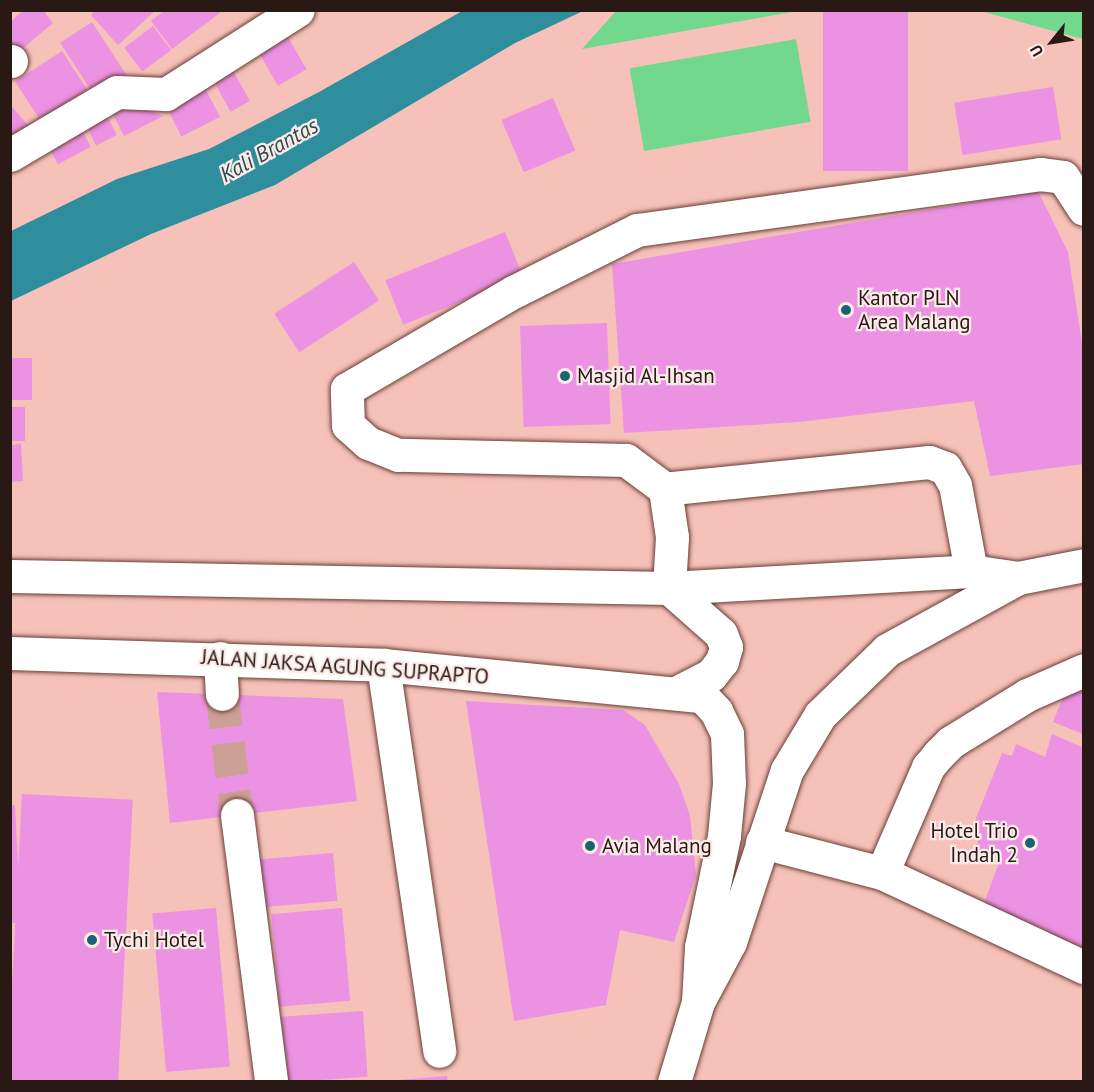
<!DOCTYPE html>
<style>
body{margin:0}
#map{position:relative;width:1094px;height:1092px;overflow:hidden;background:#f5c1b8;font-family:"PT Sans",sans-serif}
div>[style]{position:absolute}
.green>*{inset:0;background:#72d88d;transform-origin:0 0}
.water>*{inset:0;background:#2f8e9e}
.building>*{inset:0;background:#ec92e3;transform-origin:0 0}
.minor-tunnel>*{height:33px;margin-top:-16.5px;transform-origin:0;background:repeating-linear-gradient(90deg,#cc9f97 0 33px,transparent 0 49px)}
.roads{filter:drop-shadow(0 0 2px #693e37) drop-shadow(0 0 2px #693e37)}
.minor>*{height:33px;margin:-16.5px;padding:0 16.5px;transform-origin:16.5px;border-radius:16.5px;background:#fff}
.major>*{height:33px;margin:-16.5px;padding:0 16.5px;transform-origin:16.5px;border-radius:16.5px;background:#fff}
.dots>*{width:16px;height:16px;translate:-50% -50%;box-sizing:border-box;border:3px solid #fcece9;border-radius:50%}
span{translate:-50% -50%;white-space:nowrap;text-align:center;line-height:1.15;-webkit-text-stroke:4.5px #fcece9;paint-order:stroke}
.poi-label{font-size:21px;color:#2a1815}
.left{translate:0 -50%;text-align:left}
.right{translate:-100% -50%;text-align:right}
.street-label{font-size:21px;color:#2a1815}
.water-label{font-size:22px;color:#2c494e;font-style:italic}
.frame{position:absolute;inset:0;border:12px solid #2a1815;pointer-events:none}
.north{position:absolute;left:1022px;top:12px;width:60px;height:60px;-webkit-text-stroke:4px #fcece9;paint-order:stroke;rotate:240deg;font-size:16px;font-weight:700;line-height:24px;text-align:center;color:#2a1815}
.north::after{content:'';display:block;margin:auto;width:21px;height:27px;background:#2a1815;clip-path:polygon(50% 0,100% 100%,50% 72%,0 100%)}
</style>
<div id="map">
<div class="green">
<i style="clip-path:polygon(616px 11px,616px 10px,798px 11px,582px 49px)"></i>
<i style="clip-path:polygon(980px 11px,1083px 11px,1083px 39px)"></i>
<i style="left:796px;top:39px;width:84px;height:169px;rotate:80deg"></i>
</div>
<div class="water">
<i style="clip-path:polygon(464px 10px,583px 11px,515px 43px,275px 185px,151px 234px,11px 301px,11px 231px,117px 179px,209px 149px,319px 92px)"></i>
</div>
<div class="building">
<i style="clip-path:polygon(24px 10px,43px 10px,53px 23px,15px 55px,10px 50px,10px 22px)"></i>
<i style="clip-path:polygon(95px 10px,156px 10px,118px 45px,91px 15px)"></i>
<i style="clip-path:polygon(165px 10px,218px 10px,220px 13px,172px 49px,151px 21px)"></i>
<i style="left:823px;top:10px;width:85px;height:161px"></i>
<i style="left:92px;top:22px;width:67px;height:38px;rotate:57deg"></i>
<i style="left:153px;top:26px;width:30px;height:36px;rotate:53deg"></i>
<i style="left:285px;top:32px;width:43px;height:33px;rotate:60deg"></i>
<i style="left:62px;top:51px;width:49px;height:56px;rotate:57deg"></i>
<i style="left:231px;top:67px;width:39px;height:22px;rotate:61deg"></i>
<i style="left:203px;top:84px;width:37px;height:43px;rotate:63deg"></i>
<i style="left:1053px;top:87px;width:53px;height:100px;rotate:81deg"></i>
<i style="left:553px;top:98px;width:57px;height:56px;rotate:67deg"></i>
<i style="clip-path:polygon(10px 104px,31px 129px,10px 145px)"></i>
<i style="clip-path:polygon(108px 104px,144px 108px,163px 116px,124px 136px)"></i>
<i style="left:104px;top:110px;width:28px;height:23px;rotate:63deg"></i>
<i style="left:78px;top:123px;width:27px;height:37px;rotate:62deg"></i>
<i style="clip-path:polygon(1038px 191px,1068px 252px,1084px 356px,1084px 464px,990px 476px,974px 401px,799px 422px,624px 433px,612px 264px)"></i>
<i style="left:505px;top:232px;width:48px;height:129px;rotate:68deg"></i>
<i style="left:354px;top:262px;width:46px;height:95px;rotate:57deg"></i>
<i style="left:607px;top:323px;width:101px;height:87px;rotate:88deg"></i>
<i style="left:10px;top:358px;width:22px;height:42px"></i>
<i style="left:10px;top:407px;width:15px;height:34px"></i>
<i style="clip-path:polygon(21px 444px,23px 481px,10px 482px,10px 445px)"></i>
<i style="clip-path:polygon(1084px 683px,1084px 732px,1083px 734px,1053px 722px,1067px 687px)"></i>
<i style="clip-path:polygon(157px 692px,343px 699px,357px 801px,170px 823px)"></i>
<i style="clip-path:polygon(466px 701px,623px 710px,645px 725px,679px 784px,690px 816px,696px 875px,674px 942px,620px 930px,606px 1005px,514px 1021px)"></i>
<i style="clip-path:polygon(1052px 734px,1084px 748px,1084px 949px,983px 906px,1000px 860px,975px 850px,980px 836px,971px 831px,1002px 753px,1012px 756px,1016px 744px,1045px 757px)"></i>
<i style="left:22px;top:794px;width:111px;height:290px;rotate:3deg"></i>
<i style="clip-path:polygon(10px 805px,15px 805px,21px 923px,10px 923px)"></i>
<i style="left:333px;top:853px;width:48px;height:78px;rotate:85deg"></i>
<i style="left:216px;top:908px;width:159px;height:64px;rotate:85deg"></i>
<i style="left:342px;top:908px;width:93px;height:71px;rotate:85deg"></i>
<i style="left:363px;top:1011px;width:66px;height:82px;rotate:86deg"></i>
<i style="clip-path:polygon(447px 1076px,448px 1082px,399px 1082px,399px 1080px)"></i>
</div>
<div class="minor-tunnel">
<i style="left:222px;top:694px;width:122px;rotate:82.9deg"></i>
</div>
<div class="roads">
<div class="minor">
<i style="left:10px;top:61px;width:1px"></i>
<i style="left:10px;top:155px;width:124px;rotate:-30.5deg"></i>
<i style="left:117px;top:92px;width:49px;rotate:2.3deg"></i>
<i style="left:166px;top:94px;width:156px;rotate:-32.5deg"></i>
<i style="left:665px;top:489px;width:49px;rotate:81.7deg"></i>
<i style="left:672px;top:537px;width:51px;rotate:93.4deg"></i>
<i style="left:971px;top:571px;width:87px;rotate:-100.5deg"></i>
<i style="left:955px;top:485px;width:20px;rotate:-120deg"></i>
<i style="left:945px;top:468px;width:17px;rotate:-159deg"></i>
<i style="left:929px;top:462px;width:265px;rotate:174.2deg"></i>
<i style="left:665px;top:489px;width:49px;rotate:-143.4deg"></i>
<i style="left:626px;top:460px;width:228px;rotate:-178.7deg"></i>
<i style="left:398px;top:455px;width:32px;rotate:-158deg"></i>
<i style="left:368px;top:443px;width:27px;rotate:-138deg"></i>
<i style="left:348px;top:425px;width:36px;rotate:-92deg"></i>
<i style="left:347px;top:389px;width:194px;rotate:-30.3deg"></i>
<i style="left:515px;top:291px;width:136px;rotate:-26.6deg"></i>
<i style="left:637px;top:230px;width:407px;rotate:-7.9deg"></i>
<i style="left:1040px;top:174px;width:23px;rotate:7deg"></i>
<i style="left:1063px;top:177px;width:38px;rotate:57deg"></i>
<i style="left:220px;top:658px;width:36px;rotate:87deg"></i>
<i style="left:383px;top:665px;width:390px;rotate:81.7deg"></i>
<i style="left:237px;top:815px;width:269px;rotate:82.7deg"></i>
<i style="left:762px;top:842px;width:124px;rotate:14.5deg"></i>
<i style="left:882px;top:873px;width:223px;rotate:25deg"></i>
<i style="left:882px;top:873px;width:116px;rotate:-66.5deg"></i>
<i style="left:928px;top:767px;width:16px;rotate:-50deg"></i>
<i style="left:938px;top:755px;width:18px;rotate:-45deg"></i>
<i style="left:951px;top:742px;width:89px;rotate:-31.7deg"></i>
<i style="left:1027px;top:695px;width:62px;rotate:-23.7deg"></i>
</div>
<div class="major">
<i style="left:10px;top:576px;width:659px;rotate:1.04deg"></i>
<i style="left:669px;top:588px;width:302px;rotate:-3.2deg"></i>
<i style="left:971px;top:571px;width:48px;rotate:8.5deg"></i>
<i style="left:669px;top:588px;width:69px;rotate:41.5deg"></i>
<i style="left:721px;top:634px;width:14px;rotate:69deg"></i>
<i style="left:726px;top:647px;width:15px;rotate:106deg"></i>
<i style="left:722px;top:661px;width:18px;rotate:128deg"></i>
<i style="left:711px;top:675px;width:35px;rotate:153deg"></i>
<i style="left:10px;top:653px;width:373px;rotate:1.8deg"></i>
<i style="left:383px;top:665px;width:321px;rotate:5.6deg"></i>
<i style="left:702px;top:696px;width:21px;rotate:47deg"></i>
<i style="left:716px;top:711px;width:25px;rotate:64deg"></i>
<i style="left:727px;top:734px;width:49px;rotate:87.7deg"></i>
<i style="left:729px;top:783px;width:53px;rotate:95.4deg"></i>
<i style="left:724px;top:836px;width:113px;rotate:101.7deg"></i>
<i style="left:701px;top:947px;width:55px;rotate:93.1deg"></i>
<i style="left:674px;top:1082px;width:84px;rotate:-73.3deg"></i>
<i style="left:698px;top:1002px;width:68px;rotate:-61.9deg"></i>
<i style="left:730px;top:942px;width:181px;rotate:-71.7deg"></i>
<i style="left:787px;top:770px;width:64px;rotate:-59deg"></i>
<i style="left:820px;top:715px;width:93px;rotate:-44.1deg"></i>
<i style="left:887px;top:650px;width:149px;rotate:-28.8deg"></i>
<i style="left:1018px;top:578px;width:67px;rotate:-11.1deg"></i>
</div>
</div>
<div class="dots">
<i style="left:846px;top:310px;background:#196470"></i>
<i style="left:565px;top:376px;background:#196470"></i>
<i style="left:1030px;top:843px;background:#196470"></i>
<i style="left:590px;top:846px;background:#196470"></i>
<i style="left:92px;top:940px;background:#196470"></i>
</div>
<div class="poi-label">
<span class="left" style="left:858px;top:310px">Kantor PLN<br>Area Malang</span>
<span class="left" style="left:577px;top:376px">Masjid Al-Ihsan</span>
<span class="right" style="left:1018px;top:843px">Hotel Trio<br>Indah 2</span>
<span class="left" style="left:602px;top:846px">Avia Malang</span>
<span class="left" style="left:104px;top:940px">Tychi Hotel</span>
</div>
<div class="street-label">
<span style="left:345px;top:667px;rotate:4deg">JALAN JAKSA AGUNG SUPRAPTO</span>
</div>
<div class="water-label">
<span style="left:269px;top:150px;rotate:-29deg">Kali Brantas</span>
</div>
<div class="frame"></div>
<div class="north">U</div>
</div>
